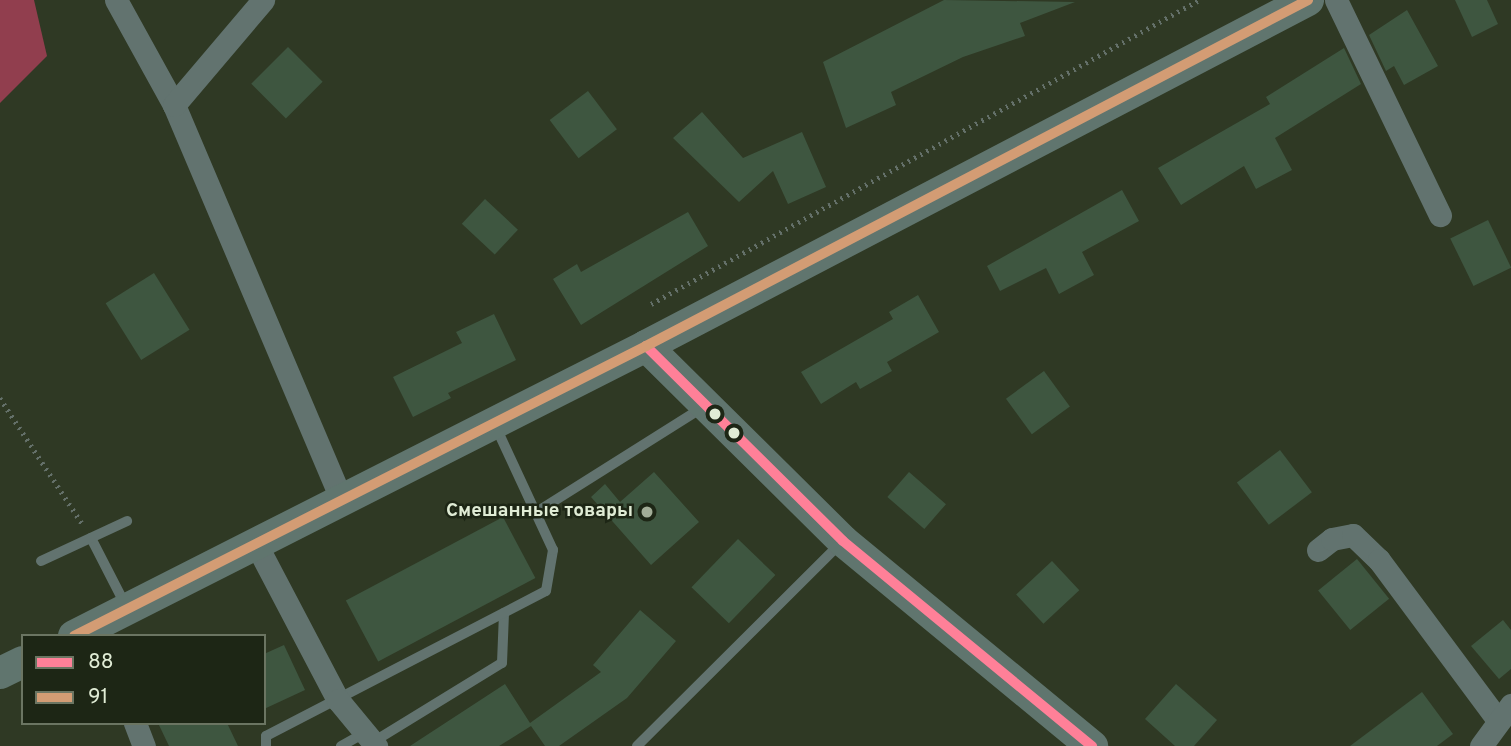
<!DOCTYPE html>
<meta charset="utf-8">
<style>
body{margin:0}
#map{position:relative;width:1511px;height:746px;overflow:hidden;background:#2f3924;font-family:Overpass,sans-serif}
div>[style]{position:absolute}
.forest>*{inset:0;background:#913e4e}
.building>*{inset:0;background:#3e5640;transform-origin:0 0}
.path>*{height:4.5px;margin-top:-2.25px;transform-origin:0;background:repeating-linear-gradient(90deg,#647069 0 2px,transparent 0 7px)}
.lane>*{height:10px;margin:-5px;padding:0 5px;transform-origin:5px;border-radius:5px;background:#62736f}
.street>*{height:23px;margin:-11.5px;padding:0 11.5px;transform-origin:11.5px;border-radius:11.5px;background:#62736f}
.secondary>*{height:32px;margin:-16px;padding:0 16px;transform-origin:16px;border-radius:16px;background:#60756e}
.bus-1>*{height:10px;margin:-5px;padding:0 5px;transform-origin:5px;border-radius:5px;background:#ff8098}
.bus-2>*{height:10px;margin:-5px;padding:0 5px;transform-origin:5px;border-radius:5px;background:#d39c74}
.dots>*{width:19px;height:19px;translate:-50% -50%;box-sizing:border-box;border:4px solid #1d2615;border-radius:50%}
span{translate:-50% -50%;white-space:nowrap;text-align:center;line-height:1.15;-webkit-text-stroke:5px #1d2615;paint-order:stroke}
.poi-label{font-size:19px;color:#e0ecd5;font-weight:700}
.right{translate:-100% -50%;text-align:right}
.legend{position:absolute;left:21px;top:634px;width:245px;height:91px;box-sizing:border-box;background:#1d2615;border:2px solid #6b7562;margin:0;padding:9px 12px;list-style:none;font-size:21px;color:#e0ecd5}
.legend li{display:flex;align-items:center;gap:14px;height:35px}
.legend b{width:35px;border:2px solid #6b7562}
</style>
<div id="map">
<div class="forest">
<i style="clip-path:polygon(0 0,34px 0,47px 56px,0 103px)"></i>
</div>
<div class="building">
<i style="clip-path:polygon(944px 0,1075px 2px,1020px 23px,1025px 36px,963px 57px,891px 92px,896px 105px,846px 128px,823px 62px)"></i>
<i style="clip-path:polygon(1455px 0,1487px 0,1498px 24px,1472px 37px)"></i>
<i style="clip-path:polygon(1407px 10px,1438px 66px,1404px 85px,1394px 66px,1386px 71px,1369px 35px)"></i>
<i style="left:288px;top:47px;width:49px;height:52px;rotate:45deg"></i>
<i style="clip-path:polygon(1344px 48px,1361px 84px,1275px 138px,1292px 170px,1256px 189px,1244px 166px,1181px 205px,1158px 168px,1270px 104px,1266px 97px)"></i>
<i style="left:588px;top:91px;width:48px;height:48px;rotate:53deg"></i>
<i style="clip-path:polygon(702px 112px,743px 158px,802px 132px,826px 187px,788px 204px,773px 171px,739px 202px,673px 138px)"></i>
<i style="clip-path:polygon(1122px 190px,1139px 221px,1082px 252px,1094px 275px,1059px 294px,1046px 268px,1000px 291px,987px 266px)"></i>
<i style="left:485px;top:199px;width:45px;height:34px;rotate:43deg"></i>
<i style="clip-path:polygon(688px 212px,708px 246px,581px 325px,553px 279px,577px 264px,581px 272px)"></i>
<i style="left:1488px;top:220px;width:53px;height:42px;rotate:64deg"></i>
<i style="left:154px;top:273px;width:67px;height:57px;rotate:58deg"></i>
<i style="clip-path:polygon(918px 295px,939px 332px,887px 362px,892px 371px,860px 389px,856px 382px,821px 404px,801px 372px,893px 319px,889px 312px)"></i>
<i style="clip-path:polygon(494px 314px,516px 360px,448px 393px,451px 398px,413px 417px,393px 377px,462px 343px,456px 332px)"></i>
<i style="left:1044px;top:371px;width:44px;height:47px;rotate:54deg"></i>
<i style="left:1280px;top:450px;width:53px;height:54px;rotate:53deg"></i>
<i style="clip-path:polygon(654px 472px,699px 522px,651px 565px,591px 497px,605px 484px,620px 502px)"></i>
<i style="left:909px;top:472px;width:49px;height:33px;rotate:41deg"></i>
<i style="left:503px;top:517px;width:69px;height:178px;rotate:62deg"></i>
<i style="left:738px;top:539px;width:52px;height:67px;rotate:44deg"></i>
<i style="left:1357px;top:559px;width:51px;height:50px;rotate:51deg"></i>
<i style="left:1052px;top:561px;width:40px;height:49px;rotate:47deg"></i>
<i style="clip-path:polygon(640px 610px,676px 641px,627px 698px,559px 746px,545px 746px,531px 726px,499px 746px,410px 746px,505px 684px,530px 723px,601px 672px,593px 665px)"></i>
<i style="clip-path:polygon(1503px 620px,1511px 630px,1511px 669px,1499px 679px,1471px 646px)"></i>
<i style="clip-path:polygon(284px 645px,305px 690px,264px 709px,264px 654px)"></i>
<i style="clip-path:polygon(1176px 684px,1217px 720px,1194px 746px,1175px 746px,1145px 719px)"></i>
<i style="clip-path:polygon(1422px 692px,1453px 734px,1437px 746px,1350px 746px)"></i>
<i style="clip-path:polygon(158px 723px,227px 723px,238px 746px,169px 746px)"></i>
</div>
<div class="path">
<i style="left:651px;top:304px;width:627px;rotate:-29.02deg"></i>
<i style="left:0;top:398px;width:152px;rotate:56.8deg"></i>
</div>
<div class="lane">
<i style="left:535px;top:513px;width:197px;rotate:-32.2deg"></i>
<i style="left:91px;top:538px;width:76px;rotate:62.8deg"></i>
<i style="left:41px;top:561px;width:95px;rotate:-24.9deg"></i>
<i style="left:373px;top:742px;width:151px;rotate:-31.5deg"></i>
<i style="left:502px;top:663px;width:50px;rotate:-87.7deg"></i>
<i style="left:266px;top:746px;width:10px;rotate:-90deg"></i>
<i style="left:266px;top:736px;width:315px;rotate:-27.4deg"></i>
<i style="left:546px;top:591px;width:42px;rotate:-80.3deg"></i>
<i style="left:553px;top:550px;width:138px;rotate:-114.9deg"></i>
<i style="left:341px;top:746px;width:26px;rotate:-29deg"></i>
<i style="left:637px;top:746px;width:288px;rotate:-44.9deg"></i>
</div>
<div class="street">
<i style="left:116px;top:0;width:120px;rotate:61.1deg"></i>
<i style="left:174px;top:105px;width:429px;rotate:67deg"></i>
<i style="left:1336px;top:0;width:239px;rotate:64.2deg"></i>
<i style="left:174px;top:105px;width:138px;rotate:-49.7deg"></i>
<i style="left:256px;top:544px;width:176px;rotate:62.3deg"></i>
<i style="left:338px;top:700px;width:60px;rotate:50.4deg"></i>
<i style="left:1318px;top:550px;width:18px;rotate:-38deg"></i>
<i style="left:1332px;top:539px;width:21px;rotate:-11deg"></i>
<i style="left:1353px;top:535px;width:36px;rotate:44deg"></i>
<i style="left:1379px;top:560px;width:198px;rotate:53.4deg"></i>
<i style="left:135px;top:723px;width:25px;rotate:69deg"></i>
<i style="left:1481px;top:746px;width:51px;rotate:-53.8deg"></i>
</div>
<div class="secondary">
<i style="left:646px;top:346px;width:277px;rotate:44.7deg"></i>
<i style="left:843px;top:541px;width:323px;rotate:39.5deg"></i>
<i style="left:74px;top:636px;width:641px;rotate:-26.88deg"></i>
<i style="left:646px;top:346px;width:747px;rotate:-27.59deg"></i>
<i style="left:0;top:673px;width:25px;rotate:-26deg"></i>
</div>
<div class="bus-1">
<i style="left:646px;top:346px;width:277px;rotate:44.7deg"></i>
<i style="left:843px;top:541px;width:323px;rotate:39.5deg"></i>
</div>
<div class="bus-2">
<i style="left:74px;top:636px;width:641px;rotate:-26.88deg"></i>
<i style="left:646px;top:346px;width:747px;rotate:-27.59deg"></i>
</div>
<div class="dots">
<i style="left:715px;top:414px;background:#e0ecd5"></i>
<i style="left:734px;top:433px;background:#e0ecd5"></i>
<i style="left:647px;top:512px;background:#a2ad97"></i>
</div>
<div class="poi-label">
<span class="right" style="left:633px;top:512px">Смешанные товары</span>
</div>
<ul class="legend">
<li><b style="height:9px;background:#ff8098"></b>88</li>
<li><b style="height:9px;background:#d39c74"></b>91</li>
</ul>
</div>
